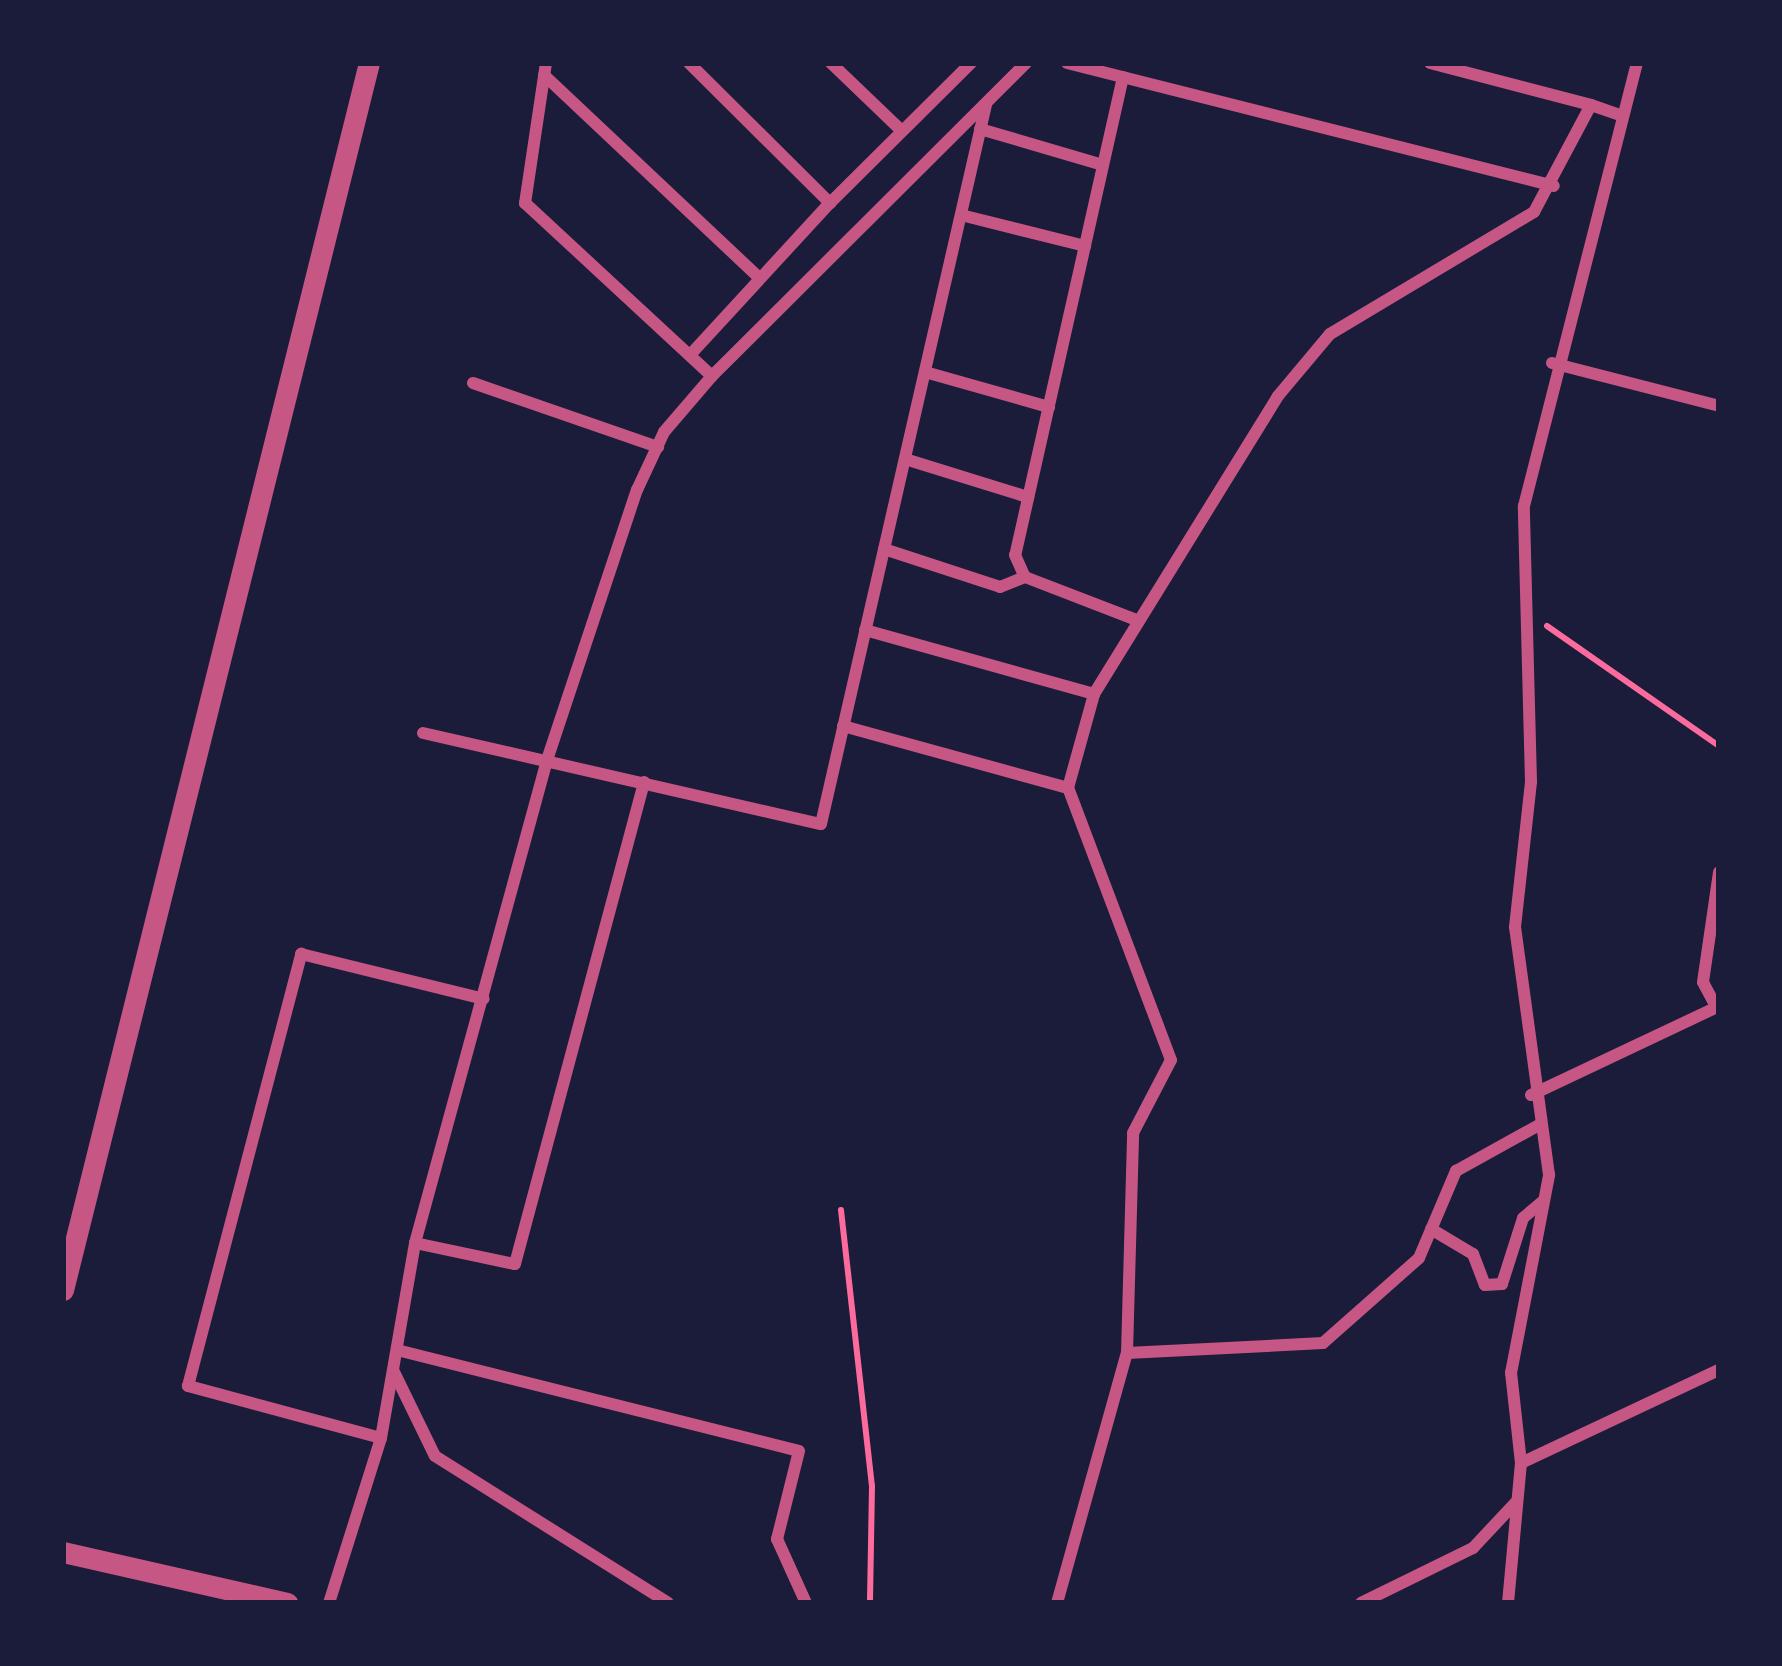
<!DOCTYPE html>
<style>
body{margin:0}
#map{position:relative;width:1782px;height:1666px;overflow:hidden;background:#1b1b3a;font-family:"Space Grotesk",sans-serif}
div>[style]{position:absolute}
.path>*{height:6px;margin:-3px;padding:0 3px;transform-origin:3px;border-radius:3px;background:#ff6b9d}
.minor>*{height:12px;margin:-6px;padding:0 6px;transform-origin:6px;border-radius:6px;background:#c65784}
.tertiary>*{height:21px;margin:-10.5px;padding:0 10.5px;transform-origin:10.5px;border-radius:10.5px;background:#c65784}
span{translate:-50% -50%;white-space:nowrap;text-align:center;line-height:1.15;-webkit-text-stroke:10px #1b1b3a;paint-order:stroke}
.frame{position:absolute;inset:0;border:66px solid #1b1b3a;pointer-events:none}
</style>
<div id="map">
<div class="path">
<i style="left:1547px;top:626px;width:210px;rotate:34.9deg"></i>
<i style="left:841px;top:1210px;width:278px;rotate:83.6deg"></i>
<i style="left:872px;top:1486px;width:117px;rotate:91deg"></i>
</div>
<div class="minor">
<i style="left:546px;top:63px;width:142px;rotate:98.5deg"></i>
<i style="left:525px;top:203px;width:255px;rotate:42.8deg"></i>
<i style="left:689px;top:63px;width:199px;rotate:44.8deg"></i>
<i style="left:830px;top:203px;width:199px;rotate:-44.8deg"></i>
<i style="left:831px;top:63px;width:98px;rotate:43.8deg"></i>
<i style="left:1067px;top:63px;width:502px;rotate:14.17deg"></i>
<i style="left:1430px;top:63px;width:166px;rotate:14.6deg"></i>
<i style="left:544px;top:75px;width:294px;rotate:43.3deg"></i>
<i style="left:1123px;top:77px;width:490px;rotate:102.7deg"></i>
<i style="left:1015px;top:555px;width:24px;rotate:66deg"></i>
<i style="left:1025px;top:577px;width:122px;rotate:21.1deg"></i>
<i style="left:980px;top:129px;width:128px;rotate:16.3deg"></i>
<i style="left:961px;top:215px;width:128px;rotate:14deg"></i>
<i style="left:690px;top:355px;width:207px;rotate:-47.4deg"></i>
<i style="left:1552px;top:363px;width:172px;rotate:14.4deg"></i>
<i style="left:925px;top:372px;width:129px;rotate:15.8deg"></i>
<i style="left:473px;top:383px;width:196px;rotate:19.1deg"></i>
<i style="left:905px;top:459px;width:129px;rotate:17.2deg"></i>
<i style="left:884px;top:549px;width:122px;rotate:18.1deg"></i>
<i style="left:1000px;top:587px;width:27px;rotate:-22deg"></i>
<i style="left:865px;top:630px;width:238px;rotate:15.6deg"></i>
<i style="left:843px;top:726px;width:233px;rotate:15.4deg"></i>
<i style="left:423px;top:733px;width:408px;rotate:12.9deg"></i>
<i style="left:821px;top:824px;width:738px;rotate:-77.08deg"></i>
<i style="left:1713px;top:1001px;width:21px;rotate:-118deg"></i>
<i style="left:1703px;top:982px;width:111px;rotate:-81.7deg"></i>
<i style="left:1531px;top:1095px;width:208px;rotate:-25.3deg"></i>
<i style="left:1431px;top:1229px;width:49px;rotate:30.8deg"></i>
<i style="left:1473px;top:1254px;width:33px;rotate:69deg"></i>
<i style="left:1485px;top:1285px;width:17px;rotate:-3deg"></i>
<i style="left:1502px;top:1284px;width:69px;rotate:-72.3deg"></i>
<i style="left:1523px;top:1218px;width:25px;rotate:-40deg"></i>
<i style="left:415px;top:1243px;width:102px;rotate:11.9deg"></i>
<i style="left:515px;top:1264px;width:499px;rotate:-75deg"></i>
<i style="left:397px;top:1350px;width:414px;rotate:14.1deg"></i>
<i style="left:799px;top:1451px;width:91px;rotate:104deg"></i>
<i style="left:777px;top:1539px;width:70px;rotate:65.6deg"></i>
<i style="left:1127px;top:1353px;width:196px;rotate:-2.9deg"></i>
<i style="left:1323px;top:1343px;width:128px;rotate:-41.5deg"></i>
<i style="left:1419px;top:1258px;width:95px;rotate:-67deg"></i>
<i style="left:1456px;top:1171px;width:95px;rotate:-29deg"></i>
<i style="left:394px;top:1372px;width:93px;rotate:64deg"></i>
<i style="left:435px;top:1456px;width:275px;rotate:32.2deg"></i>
<i style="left:381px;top:1438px;width:200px;rotate:-164.9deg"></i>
<i style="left:188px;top:1386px;width:447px;rotate:-75.3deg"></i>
<i style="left:301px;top:954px;width:188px;rotate:13.8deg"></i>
<i style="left:1521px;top:1463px;width:219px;rotate:-25.2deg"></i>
<i style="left:329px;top:1603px;width:173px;rotate:-72.5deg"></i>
<i style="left:381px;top:1438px;width:198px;rotate:-80.1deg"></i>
<i style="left:415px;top:1243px;width:501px;rotate:-74.71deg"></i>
<i style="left:547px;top:760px;width:285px;rotate:-71.6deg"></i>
<i style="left:637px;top:490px;width:64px;rotate:-65deg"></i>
<i style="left:664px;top:432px;width:74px;rotate:-49.4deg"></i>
<i style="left:712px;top:376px;width:443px;rotate:-44.9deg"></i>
<i style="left:1057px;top:1603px;width:260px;rotate:-74.4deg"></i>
<i style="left:1127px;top:1353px;width:220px;rotate:-88.4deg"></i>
<i style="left:1133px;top:1133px;width:82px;rotate:-62.5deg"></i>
<i style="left:1171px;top:1060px;width:291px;rotate:-110.7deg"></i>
<i style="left:1068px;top:788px;width:98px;rotate:-74.5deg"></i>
<i style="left:1094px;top:694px;width:350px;rotate:-58.3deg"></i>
<i style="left:1278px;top:396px;width:81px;rotate:-50deg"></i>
<i style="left:1330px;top:334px;width:238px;rotate:-30.9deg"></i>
<i style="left:1534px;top:212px;width:121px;rotate:-62deg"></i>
<i style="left:1591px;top:105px;width:34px;rotate:19deg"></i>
<i style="left:1361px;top:1603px;width:125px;rotate:-26.2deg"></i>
<i style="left:1473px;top:1548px;width:63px;rotate:-46.9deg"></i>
<i style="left:1508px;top:1603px;width:141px;rotate:-84.7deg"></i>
<i style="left:1521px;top:1463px;width:91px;rotate:-96.3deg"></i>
<i style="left:1511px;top:1373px;width:202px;rotate:-79.1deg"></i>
<i style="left:1549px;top:1175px;width:250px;rotate:-97.8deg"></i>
<i style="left:1515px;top:927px;width:146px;rotate:-83.7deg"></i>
<i style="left:1531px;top:782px;width:276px;rotate:-91.5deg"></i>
<i style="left:1524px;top:506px;width:457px;rotate:-75.7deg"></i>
</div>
<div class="tertiary">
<i style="left:63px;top:1290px;width:1265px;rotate:-76deg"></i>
<i style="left:63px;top:1552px;width:230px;rotate:12.8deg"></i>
</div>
<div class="frame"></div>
</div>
